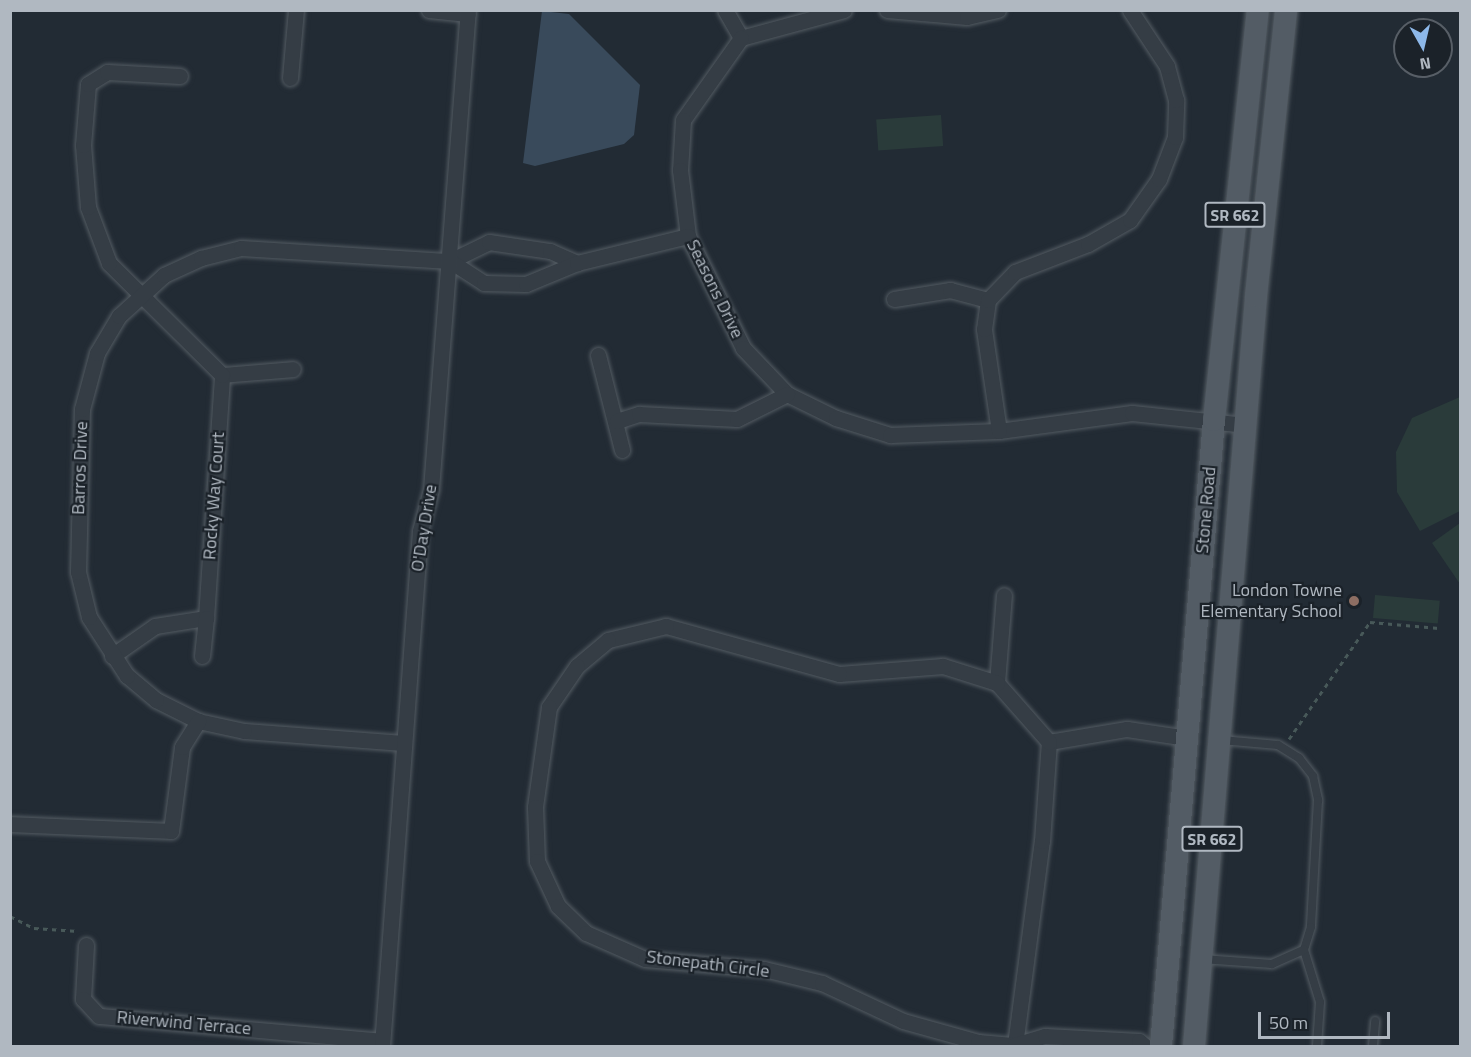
<!DOCTYPE html>
<style>
body{margin:0}
#map{position:relative;width:1471px;height:1057px;overflow:hidden;background:#222b34;font-family:"Titillium Web",sans-serif}
div>[style]{position:absolute}
.green>*{inset:0;background:#2a3b3a;transform-origin:0 0}
.water>*{inset:0;background:#394a5b}
.path>*{height:3px;margin-top:-1.5px;transform-origin:0;background:repeating-linear-gradient(90deg,#485959 0 4.5px,transparent 0 9px)}
.roads{filter:drop-shadow(0 0 2px #535b62) drop-shadow(0 0 2px #535b62)}
.lane>*{height:8px;margin:-4px;padding:0 4px;transform-origin:4px;border-radius:4px;background:#353d45}
.street>*{height:15px;margin:-7.5px;padding:0 7.5px;transform-origin:7.5px;border-radius:7.5px;background:#353d45}
.primary>*{height:22px;margin:-11px;padding:0 11px;transform-origin:11px;border-radius:11px;background:#535c65}
.dots>*{width:16px;height:16px;translate:-50% -50%;box-sizing:border-box;border:3px solid #1b2229;border-radius:50%}
span{translate:-50% -50%;white-space:nowrap;text-align:center;line-height:1.15;-webkit-text-stroke:4.5px #1b2229;paint-order:stroke}
.shield-label span{padding:2px 4px;background:#1b2229;border:2px solid;border-radius:4px;-webkit-text-stroke-width:0}
.shield-label{font-size:16px;color:#b0b8c1;font-weight:700}
.street-label{font-size:18px;color:#b0b8c1}
.poi-label{font-size:18px;color:#b0b8c1}
.right{translate:-100% -50%;text-align:right}
.frame{position:absolute;inset:0;border:12px solid #b0b8c1;pointer-events:none}
.north{position:absolute;left:1393px;top:18px;width:60px;height:60px;box-sizing:border-box;background:#1b2229;border:2px solid #575e66;border-radius:50%;rotate:172deg;font-size:16px;font-weight:700;line-height:24px;text-align:center;color:#b0b8c1}
.north::after{content:'';display:block;margin:auto;width:21px;height:27px;background:#8db8e9;clip-path:polygon(50% 0,100% 100%,50% 72%,0 100%)}
.scale{position:absolute;left:1258px;top:1012px;width:132px;height:27px;box-sizing:border-box;border:3px solid #b0b8c1;border-top:0;padding-left:8px;font-size:18px;line-height:21px;white-space:nowrap;color:#b0b8c1;-webkit-text-stroke:4px #1b2229;paint-order:stroke}
</style>
<div id="map">
<div class="green">
<i style="left:941px;top:115px;width:31px;height:65px;rotate:86deg"></i>
<i style="clip-path:polygon(1460px 397px,1460px 511px,1420px 531px,1397px 492px,1396px 452px,1412px 418px)"></i>
<i style="clip-path:polygon(1460px 523px,1460px 584px,1432px 543px)"></i>
<i style="left:1375px;top:595px;width:65px;height:23px;rotate:5deg"></i>
</div>
<div class="water">
<i style="clip-path:polygon(542px 11px,569px 14px,640px 85px,634px 135px,624px 144px,535px 166px,523px 163px)"></i>
</div>
<div class="path">
<i style="left:1289px;top:739px;width:142px;rotate:-55.3deg"></i>
<i style="left:1370px;top:622px;width:69px;rotate:5deg"></i>
<i style="left:10px;top:916px;width:27px;rotate:27deg"></i>
<i style="left:34px;top:928px;width:44px;rotate:3.9deg"></i>
</div>
<div class="roads">
<div class="lane">
<i style="left:1221px;top:740px;width:57px;rotate:5deg"></i>
<i style="left:1278px;top:745px;width:25px;rotate:32deg"></i>
<i style="left:1299px;top:758px;width:23px;rotate:52deg"></i>
<i style="left:1313px;top:776px;width:25px;rotate:78deg"></i>
<i style="left:1318px;top:800px;width:127px;rotate:93.2deg"></i>
<i style="left:1311px;top:927px;width:24px;rotate:107deg"></i>
<i style="left:1304px;top:950px;width:54px;rotate:72.9deg"></i>
<i style="left:1320px;top:1002px;width:44px;rotate:93.9deg"></i>
<i style="left:1202px;top:959px;width:70px;rotate:4.1deg"></i>
<i style="left:1272px;top:964px;width:35px;rotate:-24deg"></i>
<i style="left:1373px;top:1046px;width:25px;rotate:-85deg"></i>
</div>
<div class="street">
<i style="left:429px;top:10px;width:39px;rotate:6deg"></i>
<i style="left:725px;top:10px;width:32px;rotate:60deg"></i>
<i style="left:844px;top:10px;width:107px;rotate:164.8deg"></i>
<i style="left:741px;top:38px;width:100px;rotate:125.3deg"></i>
<i style="left:683px;top:120px;width:50px;rotate:93.4deg"></i>
<i style="left:680px;top:170px;width:66px;rotate:83.1deg"></i>
<i style="left:688px;top:236px;width:125px;rotate:63.8deg"></i>
<i style="left:743px;top:348px;width:64px;rotate:46.3deg"></i>
<i style="left:787px;top:394px;width:55px;rotate:26.1deg"></i>
<i style="left:836px;top:418px;width:57px;rotate:17.5deg"></i>
<i style="left:890px;top:435px;width:109px;rotate:-2.1deg"></i>
<i style="left:999px;top:431px;width:134px;rotate:-7.7deg"></i>
<i style="left:1132px;top:413px;width:116px;rotate:6deg"></i>
<i style="left:887px;top:10px;width:80px;rotate:5deg"></i>
<i style="left:967px;top:17px;width:32px;rotate:-13deg"></i>
<i style="left:290px;top:78px;width:68px;rotate:-85deg"></i>
<i style="left:450px;top:261px;width:43px;rotate:-26deg"></i>
<i style="left:489px;top:242px;width:62px;rotate:8.4deg"></i>
<i style="left:550px;top:251px;width:30px;rotate:24deg"></i>
<i style="left:894px;top:299px;width:57px;rotate:-9.1deg"></i>
<i style="left:950px;top:290px;width:39px;rotate:15deg"></i>
<i style="left:598px;top:355px;width:98px;rotate:75.8deg"></i>
<i style="left:222px;top:375px;width:71px;rotate:-4.8deg"></i>
<i style="left:617px;top:421px;width:23px;rotate:-18deg"></i>
<i style="left:639px;top:414px;width:98px;rotate:2.9deg"></i>
<i style="left:737px;top:419px;width:56px;rotate:-26.6deg"></i>
<i style="left:999px;top:431px;width:103px;rotate:-98.4deg"></i>
<i style="left:984px;top:329px;width:29px;rotate:-82deg"></i>
<i style="left:988px;top:300px;width:39px;rotate:-46deg"></i>
<i style="left:1015px;top:272px;width:78px;rotate:-21deg"></i>
<i style="left:1088px;top:244px;width:48px;rotate:-29.7deg"></i>
<i style="left:1130px;top:220px;width:50px;rotate:-54.7deg"></i>
<i style="left:1159px;top:179px;width:45px;rotate:-69.1deg"></i>
<i style="left:1175px;top:137px;width:37px;rotate:-88deg"></i>
<i style="left:1176px;top:100px;width:35px;rotate:-105deg"></i>
<i style="left:1167px;top:66px;width:67px;rotate:-123.5deg"></i>
<i style="left:112px;top:656px;width:52px;rotate:-34.9deg"></i>
<i style="left:155px;top:626px;width:52px;rotate:-8.9deg"></i>
<i style="left:206px;top:618px;width:244px;rotate:-86.2deg"></i>
<i style="left:222px;top:375px;width:159px;rotate:-135.3deg"></i>
<i style="left:109px;top:263px;width:60px;rotate:-110.6deg"></i>
<i style="left:88px;top:207px;width:62px;rotate:-94.6deg"></i>
<i style="left:83px;top:145px;width:61px;rotate:-85.3deg"></i>
<i style="left:88px;top:84px;width:22px;rotate:-32deg"></i>
<i style="left:107px;top:72px;width:73px;rotate:3.1deg"></i>
<i style="left:202px;top:656px;width:38px;rotate:-84deg"></i>
<i style="left:997px;top:683px;width:88px;rotate:-85.5deg"></i>
<i style="left:1049px;top:742px;width:79px;rotate:-9.5deg"></i>
<i style="left:1127px;top:729px;width:61px;rotate:8.5deg"></i>
<i style="left:403px;top:743px;width:159px;rotate:-175.7deg"></i>
<i style="left:244px;top:731px;width:47px;rotate:-167.7deg"></i>
<i style="left:198px;top:721px;width:47px;rotate:-153.4deg"></i>
<i style="left:156px;top:700px;width:38px;rotate:-140deg"></i>
<i style="left:127px;top:676px;width:70px;rotate:-122.8deg"></i>
<i style="left:89px;top:617px;width:46px;rotate:-103.7deg"></i>
<i style="left:78px;top:572px;width:163px;rotate:-88.6deg"></i>
<i style="left:82px;top:409px;width:58px;rotate:-75deg"></i>
<i style="left:97px;top:353px;width:43px;rotate:-59.3deg"></i>
<i style="left:119px;top:316px;width:61px;rotate:-42.3deg"></i>
<i style="left:164px;top:275px;width:41px;rotate:-24.7deg"></i>
<i style="left:201px;top:258px;width:41px;rotate:-14deg"></i>
<i style="left:241px;top:248px;width:209px;rotate:3.6deg"></i>
<i style="left:450px;top:261px;width:40px;rotate:32.9deg"></i>
<i style="left:484px;top:283px;width:42px;rotate:1.4deg"></i>
<i style="left:526px;top:284px;width:55px;rotate:-22.4deg"></i>
<i style="left:577px;top:263px;width:114px;rotate:-13.7deg"></i>
<i style="left:10px;top:824px;width:161px;rotate:2.5deg"></i>
<i style="left:171px;top:831px;width:85px;rotate:-82.5deg"></i>
<i style="left:182px;top:747px;width:31px;rotate:-58deg"></i>
<i style="left:86px;top:945px;width:54px;rotate:93.2deg"></i>
<i style="left:83px;top:999px;width:23px;rotate:47deg"></i>
<i style="left:99px;top:1016px;width:284px;rotate:5deg"></i>
<i style="left:382px;top:1046px;width:516px;rotate:-85.78deg"></i>
<i style="left:420px;top:531px;width:43px;rotate:-75.3deg"></i>
<i style="left:431px;top:489px;width:480px;rotate:-85.6deg"></i>
<i style="left:1015px;top:1046px;width:1px;rotate:-90deg"></i>
<i style="left:1015px;top:1045px;width:206px;rotate:-82.5deg"></i>
<i style="left:1042px;top:841px;width:99px;rotate:-86deg"></i>
<i style="left:1049px;top:742px;width:79px;rotate:-131.4deg"></i>
<i style="left:997px;top:683px;width:57px;rotate:-162.5deg"></i>
<i style="left:943px;top:666px;width:104px;rotate:175.6deg"></i>
<i style="left:839px;top:674px;width:180px;rotate:-164.5deg"></i>
<i style="left:666px;top:626px;width:60px;rotate:166.4deg"></i>
<i style="left:608px;top:640px;width:40px;rotate:140deg"></i>
<i style="left:577px;top:666px;width:50px;rotate:124.3deg"></i>
<i style="left:549px;top:707px;width:101px;rotate:98deg"></i>
<i style="left:535px;top:807px;width:54px;rotate:87.9deg"></i>
<i style="left:537px;top:861px;width:50px;rotate:65deg"></i>
<i style="left:558px;top:906px;width:39px;rotate:44deg"></i>
<i style="left:586px;top:933px;width:64px;rotate:23.8deg"></i>
<i style="left:645px;top:959px;width:119px;rotate:4.8deg"></i>
<i style="left:764px;top:969px;width:60px;rotate:13.6deg"></i>
<i style="left:822px;top:983px;width:89px;rotate:25.1deg"></i>
<i style="left:903px;top:1021px;width:78px;rotate:15.6deg"></i>
<i style="left:978px;top:1042px;width:37px;rotate:5deg"></i>
<i style="left:1015px;top:1045px;width:31px;rotate:-17deg"></i>
<i style="left:1045px;top:1036px;width:94px;rotate:3deg"></i>
<i style="left:1139px;top:1041px;width:8px;rotate:40deg"></i>
</div>
<div class="primary">
<i style="left:1161px;top:1046px;width:628px;rotate:-85.16deg"></i>
<i style="left:1214px;top:420px;width:412px;rotate:-83.9deg"></i>
<i style="left:1194px;top:1046px;width:753px;rotate:-85.27deg"></i>
<i style="left:1256px;top:296px;width:288px;rotate:-84deg"></i>
</div>
</div>
<div class="dots">
<i style="left:1354px;top:601px;background:#8d6e63"></i>
</div>
<div class="shield-label">
<span style="left:1235px;top:215px">SR 662</span>
<span style="left:1212px;top:839px">SR 662</span>
</div>
<div class="street-label">
<span style="left:715px;top:289px;rotate:64deg">Seasons Drive</span>
<span style="left:80px;top:468px;rotate:-88deg">Barros Drive</span>
<span style="left:214px;top:496px;rotate:-86deg">Rocky Way Court</span>
<span style="left:1206px;top:510px;rotate:-85deg">Stone Road</span>
<span style="left:424px;top:528px;rotate:-81deg">O'Day Drive</span>
<span style="left:708px;top:964px;rotate:7deg">Stonepath Circle</span>
<span style="left:184px;top:1023px;rotate:5deg">Riverwind Terrace</span>
</div>
<div class="poi-label">
<span class="right" style="left:1342px;top:601px">London Towne<br>Elementary School</span>
</div>
<div class="frame"></div>
<div class="north">N</div>
<div class="scale">50 m</div>
</div>
